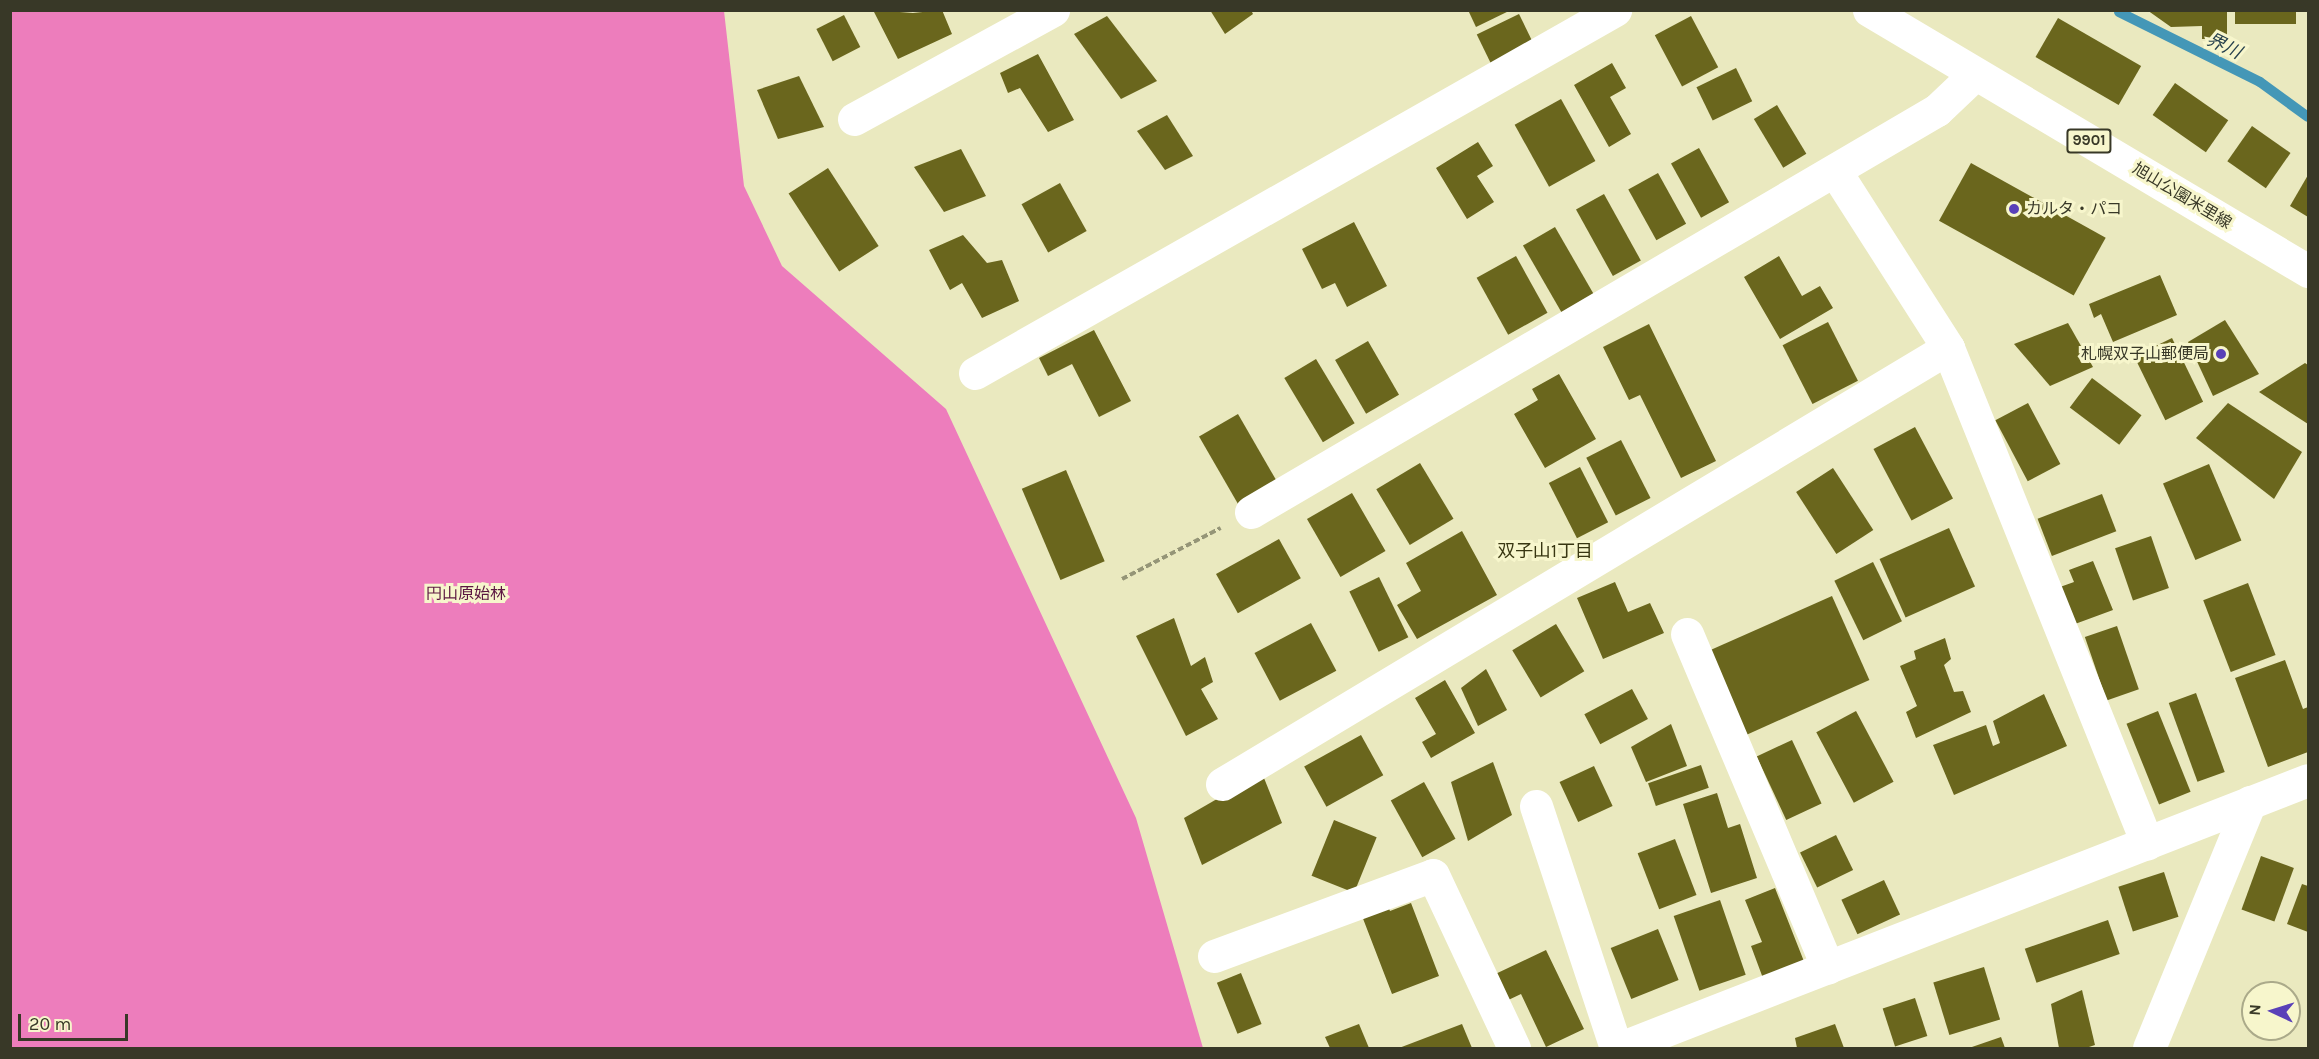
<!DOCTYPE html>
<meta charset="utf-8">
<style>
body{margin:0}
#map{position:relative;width:2319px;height:1059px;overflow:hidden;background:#eae9bf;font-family:Karla,"Noto Sans JP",sans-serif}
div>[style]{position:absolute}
.forest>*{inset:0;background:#ed7dbc}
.stream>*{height:10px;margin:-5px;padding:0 5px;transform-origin:5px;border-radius:5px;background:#4497b7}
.building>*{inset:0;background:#6a661d;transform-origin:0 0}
.path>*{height:4px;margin-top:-2px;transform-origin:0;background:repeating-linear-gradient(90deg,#959577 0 6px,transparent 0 9px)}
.street>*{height:33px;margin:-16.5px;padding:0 16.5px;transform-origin:16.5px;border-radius:16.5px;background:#fff}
.primary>*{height:33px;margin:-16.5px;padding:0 16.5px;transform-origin:16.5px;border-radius:16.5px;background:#fff}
.dots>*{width:16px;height:16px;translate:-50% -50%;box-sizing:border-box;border:3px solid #f7f6cc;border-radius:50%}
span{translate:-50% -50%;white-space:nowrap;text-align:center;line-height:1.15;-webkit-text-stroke:6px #f7f6cc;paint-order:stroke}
.shield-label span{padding:2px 4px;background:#f7f6cc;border:2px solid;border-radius:4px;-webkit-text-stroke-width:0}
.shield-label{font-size:15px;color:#383827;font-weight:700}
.street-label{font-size:16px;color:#383827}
.poi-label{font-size:16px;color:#383827}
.left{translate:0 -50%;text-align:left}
.right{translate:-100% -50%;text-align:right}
.park-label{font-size:16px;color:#5b1641}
.water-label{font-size:18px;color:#28424d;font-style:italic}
.neighbourhood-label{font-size:18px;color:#383611}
.frame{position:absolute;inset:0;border:12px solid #383827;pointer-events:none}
.north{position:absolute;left:2241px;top:981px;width:60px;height:60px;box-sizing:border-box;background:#f7f6cc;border:2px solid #abaa8a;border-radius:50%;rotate:274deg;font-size:16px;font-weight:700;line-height:24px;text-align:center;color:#383827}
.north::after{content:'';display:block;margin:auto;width:21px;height:27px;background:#5940b8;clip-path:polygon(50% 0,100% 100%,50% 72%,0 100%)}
.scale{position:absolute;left:18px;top:1014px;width:110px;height:27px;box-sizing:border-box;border:3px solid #383827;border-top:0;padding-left:8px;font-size:18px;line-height:21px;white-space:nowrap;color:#383827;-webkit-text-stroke:4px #f7f6cc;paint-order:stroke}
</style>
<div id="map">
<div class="forest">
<i style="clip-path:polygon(10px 11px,724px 11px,744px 186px,782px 266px,946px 409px,1136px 818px,1203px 1048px,11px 1048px)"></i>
</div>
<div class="stream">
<i style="left:2119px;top:12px;width:157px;rotate:26.4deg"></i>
<i style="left:2260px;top:82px;width:59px;rotate:36.1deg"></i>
</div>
<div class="building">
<i style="clip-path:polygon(873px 10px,913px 13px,942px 10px,952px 34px,898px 59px)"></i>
<i style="clip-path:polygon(1210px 10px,1251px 10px,1253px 14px,1225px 34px)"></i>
<i style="clip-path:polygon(1468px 10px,1511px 10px,1476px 27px)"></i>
<i style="clip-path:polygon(2147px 10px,2227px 10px,2227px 39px,2202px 39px,2202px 26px,2171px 27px)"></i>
<i style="left:2235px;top:10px;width:61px;height:14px"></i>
<i style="left:1519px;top:14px;width:32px;height:47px;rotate:64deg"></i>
<i style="left:844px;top:15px;width:36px;height:31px;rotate:63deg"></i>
<i style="clip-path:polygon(1107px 16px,1157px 81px,1121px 99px,1074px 34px)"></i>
<i style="left:1691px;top:16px;width:58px;height:41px;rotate:62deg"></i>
<i style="left:2058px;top:18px;width:96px;height:45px;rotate:30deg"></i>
<i style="clip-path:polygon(1038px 54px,1074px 120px,1048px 132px,1020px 88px,1008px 93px,1000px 73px)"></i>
<i style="clip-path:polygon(1612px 63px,1626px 88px,1610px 97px,1631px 134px,1609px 147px,1574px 85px)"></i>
<i style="left:1736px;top:68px;width:37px;height:44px;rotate:64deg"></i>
<i style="clip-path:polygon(799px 76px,824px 127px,778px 139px,757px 90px)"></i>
<i style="left:2175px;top:83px;width:65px;height:39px;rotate:35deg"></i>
<i style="left:1561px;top:99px;width:71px;height:53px;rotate:61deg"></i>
<i style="left:1777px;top:105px;width:57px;height:27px;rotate:59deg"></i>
<i style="clip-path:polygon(1167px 115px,1193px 156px,1165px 170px,1137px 131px)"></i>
<i style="left:2252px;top:126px;width:47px;height:43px;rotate:35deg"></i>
<i style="clip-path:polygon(1478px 142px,1493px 166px,1477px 176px,1494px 202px,1467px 219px,1436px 168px)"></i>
<i style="left:1699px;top:148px;width:62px;height:32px;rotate:61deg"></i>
<i style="clip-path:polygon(961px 149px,986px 196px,944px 212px,914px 167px)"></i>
<i style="left:1971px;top:163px;width:154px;height:66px;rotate:29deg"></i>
<i style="left:828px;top:168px;width:93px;height:47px;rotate:57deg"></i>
<i style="left:1658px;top:173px;width:58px;height:34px;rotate:61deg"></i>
<i style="clip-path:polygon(2308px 175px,2308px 217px,2290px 206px)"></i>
<i style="left:1060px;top:183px;width:55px;height:44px;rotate:61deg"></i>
<i style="left:1604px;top:194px;width:76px;height:32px;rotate:61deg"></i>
<i style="clip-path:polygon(1354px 222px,1387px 286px,1347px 307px,1335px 283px,1322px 289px,1302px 249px)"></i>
<i style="left:1555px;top:227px;width:79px;height:37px;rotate:60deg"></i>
<i style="clip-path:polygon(963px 235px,987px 263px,1002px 260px,1019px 301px,982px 318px,962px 283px,950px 290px,929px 250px)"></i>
<i style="left:1516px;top:256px;width:65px;height:45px;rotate:61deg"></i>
<i style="clip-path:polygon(1779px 256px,1802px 296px,1820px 286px,1833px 308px,1780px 339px,1744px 277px)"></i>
<i style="clip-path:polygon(2160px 275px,2177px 315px,2113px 342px,2101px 314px,2094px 318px,2089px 304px)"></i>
<i style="clip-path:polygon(2225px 320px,2259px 374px,2213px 396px,2188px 342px)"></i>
<i style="left:1828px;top:322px;width:66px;height:51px;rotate:63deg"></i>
<i style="clip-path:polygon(2068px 323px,2093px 367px,2050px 386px,2014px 344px)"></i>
<i style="clip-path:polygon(1649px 324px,1716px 461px,1681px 478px,1640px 395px,1629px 400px,1603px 347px)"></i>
<i style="clip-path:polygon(1094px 330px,1131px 401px,1099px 417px,1072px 364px,1048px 376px,1039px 358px)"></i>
<i style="left:2172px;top:338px;width:71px;height:42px;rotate:64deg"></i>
<i style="left:1368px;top:341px;width:62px;height:38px;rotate:60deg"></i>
<i style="left:1316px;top:359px;width:75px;height:37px;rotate:59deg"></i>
<i style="clip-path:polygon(2305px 363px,2308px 365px,2308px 424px,2259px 392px)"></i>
<i style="clip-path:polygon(1559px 374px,1596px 439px,1545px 468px,1514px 414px,1538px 400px,1532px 389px)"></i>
<i style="left:2092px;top:378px;width:62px;height:37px;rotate:37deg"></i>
<i style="left:2028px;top:403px;width:69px;height:37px;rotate:62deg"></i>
<i style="clip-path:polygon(2228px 403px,2302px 452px,2274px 499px,2196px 438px)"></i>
<i style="left:1238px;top:414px;width:78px;height:45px;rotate:60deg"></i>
<i style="left:1915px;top:427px;width:81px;height:47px;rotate:62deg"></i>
<i style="left:1621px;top:440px;width:65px;height:39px;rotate:63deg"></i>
<i style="left:1420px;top:463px;width:65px;height:51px;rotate:59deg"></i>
<i style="left:2209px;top:464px;width:83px;height:50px;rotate:67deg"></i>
<i style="left:1580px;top:467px;width:62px;height:35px;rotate:63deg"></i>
<i style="left:1833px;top:468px;width:74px;height:44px;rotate:57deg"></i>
<i style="left:1066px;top:470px;width:99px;height:48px;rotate:67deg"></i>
<i style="left:1352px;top:493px;width:67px;height:52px;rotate:60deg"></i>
<i style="left:2102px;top:494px;width:40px;height:69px;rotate:69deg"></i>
<i style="left:1949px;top:528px;width:64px;height:76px;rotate:66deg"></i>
<i style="clip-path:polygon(1462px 531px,1497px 595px,1417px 639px,1397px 605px,1421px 591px,1406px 563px)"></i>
<i style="left:2151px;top:536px;width:55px;height:38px;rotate:71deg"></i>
<i style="left:1279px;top:539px;width:45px;height:72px;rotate:61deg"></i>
<i style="clip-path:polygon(2093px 561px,2113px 610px,2075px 624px,2060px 587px,2074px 582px,2069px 570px)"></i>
<i style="left:1873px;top:562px;width:66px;height:43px;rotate:64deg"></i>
<i style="left:1379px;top:577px;width:67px;height:33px;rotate:64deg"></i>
<i style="clip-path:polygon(1615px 582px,1628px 612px,1650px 603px,1664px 633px,1603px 659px,1577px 598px)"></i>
<i style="left:2248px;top:583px;width:77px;height:48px;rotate:69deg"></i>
<i style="left:1832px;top:596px;width:92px;height:141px;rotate:66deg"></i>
<i style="clip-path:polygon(1174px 618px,1191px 666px,1205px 657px,1213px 682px,1201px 689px,1218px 719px,1186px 736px,1136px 636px)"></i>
<i style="left:1311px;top:623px;width:54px;height:64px;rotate:62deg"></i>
<i style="left:1556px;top:624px;width:55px;height:51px;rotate:59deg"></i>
<i style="left:2117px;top:626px;width:67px;height:34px;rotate:71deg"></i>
<i style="clip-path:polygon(1945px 638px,1951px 659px,1944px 665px,1954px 692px,1963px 691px,1971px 712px,1916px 738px,1906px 712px,1917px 706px,1900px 666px,1916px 659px,1914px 651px)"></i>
<i style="clip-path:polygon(2285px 660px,2303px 709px,2308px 707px,2308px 752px,2268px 767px,2235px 678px)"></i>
<i style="clip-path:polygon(1486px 669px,1507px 710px,1478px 726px,1461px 688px)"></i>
<i style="clip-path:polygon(1445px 680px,1475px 733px,1431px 758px,1422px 742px,1436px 734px,1415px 698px)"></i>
<i style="left:1632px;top:689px;width:34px;height:54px;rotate:62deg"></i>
<i style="left:2196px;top:693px;width:84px;height:29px;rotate:70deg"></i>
<i style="clip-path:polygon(2044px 694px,2067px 746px,1954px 795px,1933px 745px,1986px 725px,1993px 746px,2000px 743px,1993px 721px)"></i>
<i style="left:1856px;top:711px;width:80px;height:45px;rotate:62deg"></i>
<i style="left:2158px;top:711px;width:87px;height:34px;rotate:68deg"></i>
<i style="clip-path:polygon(1671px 724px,1687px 766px,1646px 782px,1631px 747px)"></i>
<i style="left:1361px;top:735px;width:46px;height:65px;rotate:61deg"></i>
<i style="left:1792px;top:740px;width:70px;height:39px;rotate:65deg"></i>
<i style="clip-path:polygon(1493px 762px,1512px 815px,1468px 841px,1451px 782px)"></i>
<i style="left:1701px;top:765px;width:24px;height:56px;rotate:71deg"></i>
<i style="left:1594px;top:766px;width:44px;height:38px;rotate:65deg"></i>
<i style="clip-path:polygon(1262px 773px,1282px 823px,1202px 865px,1184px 818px)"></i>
<i style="left:1424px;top:782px;width:65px;height:38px;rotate:61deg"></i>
<i style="clip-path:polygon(1717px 793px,1728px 828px,1740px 824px,1757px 878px,1711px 893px,1683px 804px)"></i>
<i style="left:1334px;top:820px;width:46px;height:60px;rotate:22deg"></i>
<i style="left:1836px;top:835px;width:39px;height:40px;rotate:64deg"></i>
<i style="left:1675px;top:839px;width:60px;height:40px;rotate:69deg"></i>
<i style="left:2261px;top:856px;width:35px;height:57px;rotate:20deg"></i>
<i style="left:2164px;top:872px;width:47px;height:48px;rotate:72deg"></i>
<i style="left:1884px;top:880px;width:38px;height:47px;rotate:65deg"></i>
<i style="clip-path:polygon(2302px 884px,2308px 886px,2308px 932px,2287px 924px)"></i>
<i style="clip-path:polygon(1775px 888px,1805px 964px,1764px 981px,1751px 946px,1762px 942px,1745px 900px)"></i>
<i style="left:1720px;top:900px;width:79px;height:49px;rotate:71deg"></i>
<i style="clip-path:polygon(1411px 903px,1439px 976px,1392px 994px,1362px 916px,1388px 906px,1390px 911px)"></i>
<i style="left:2108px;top:920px;width:36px;height:88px;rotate:71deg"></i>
<i style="left:1658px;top:929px;width:55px;height:51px;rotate:68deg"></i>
<i style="clip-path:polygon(1546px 950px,1584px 1029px,1546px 1047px,1521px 994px,1502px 1003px,1489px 977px)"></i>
<i style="left:1984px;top:967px;width:55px;height:53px;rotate:73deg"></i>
<i style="left:1241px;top:973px;width:55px;height:26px;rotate:68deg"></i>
<i style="clip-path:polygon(2082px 990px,2095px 1045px,2086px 1048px,2059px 1048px,2051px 1004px)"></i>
<i style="left:1915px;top:998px;width:40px;height:34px;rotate:72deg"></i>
<i style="clip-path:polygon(1359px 1024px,1369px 1048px,1330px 1048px,1325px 1037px)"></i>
<i style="clip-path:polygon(1462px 1024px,1472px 1048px,1399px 1048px)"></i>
<i style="clip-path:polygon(1835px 1024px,1844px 1048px,1797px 1048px,1795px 1038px)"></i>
<i style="clip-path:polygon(2001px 1037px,2005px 1048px,1969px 1048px)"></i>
</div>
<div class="path">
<i style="left:1122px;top:579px;width:111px;rotate:-27.3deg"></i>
</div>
<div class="street">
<i style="left:854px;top:119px;width:227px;rotate:-28.7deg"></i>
<i style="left:1835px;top:171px;width:210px;rotate:57.4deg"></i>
<i style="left:1948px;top:348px;width:534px;rotate:68.1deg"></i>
<i style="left:975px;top:373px;width:736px;rotate:-29.56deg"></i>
<i style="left:1251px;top:512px;width:795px;rotate:-30.37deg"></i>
<i style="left:1937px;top:110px;width:52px;rotate:-43.5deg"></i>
<i style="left:1687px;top:634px;width:362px;rotate:67.1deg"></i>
<i style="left:1222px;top:784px;width:847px;rotate:-30.99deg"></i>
<i style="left:1536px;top:806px;width:255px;rotate:71.7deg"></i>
<i style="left:1214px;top:956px;width:233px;rotate:-20.3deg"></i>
<i style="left:1433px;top:875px;width:191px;rotate:64.9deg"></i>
<i style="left:1620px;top:1048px;width:738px;rotate:-21.28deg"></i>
<i style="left:2149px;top:1048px;width:266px;rotate:-67.7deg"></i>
</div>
<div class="primary">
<i style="left:1869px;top:10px;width:511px;rotate:30.73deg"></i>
</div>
<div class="dots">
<i style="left:2014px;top:209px;background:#5940b8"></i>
<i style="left:2221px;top:354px;background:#5940b8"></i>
</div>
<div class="shield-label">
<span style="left:2089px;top:141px">9901</span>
</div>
<div class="street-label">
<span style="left:2182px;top:196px;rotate:31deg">旭山公園米里線</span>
</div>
<div class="poi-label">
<span class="left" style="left:2026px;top:209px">カルタ・パコ</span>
<span class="right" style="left:2209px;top:354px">札幌双子山郵便局</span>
</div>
<div class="park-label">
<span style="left:466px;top:594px">円山原始林</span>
</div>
<div class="water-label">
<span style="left:2224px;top:46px;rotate:26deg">界川</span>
</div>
<div class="neighbourhood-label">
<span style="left:1545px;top:551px">双子山1丁目</span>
</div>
<div class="frame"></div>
<div class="north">N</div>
<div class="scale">20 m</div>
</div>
